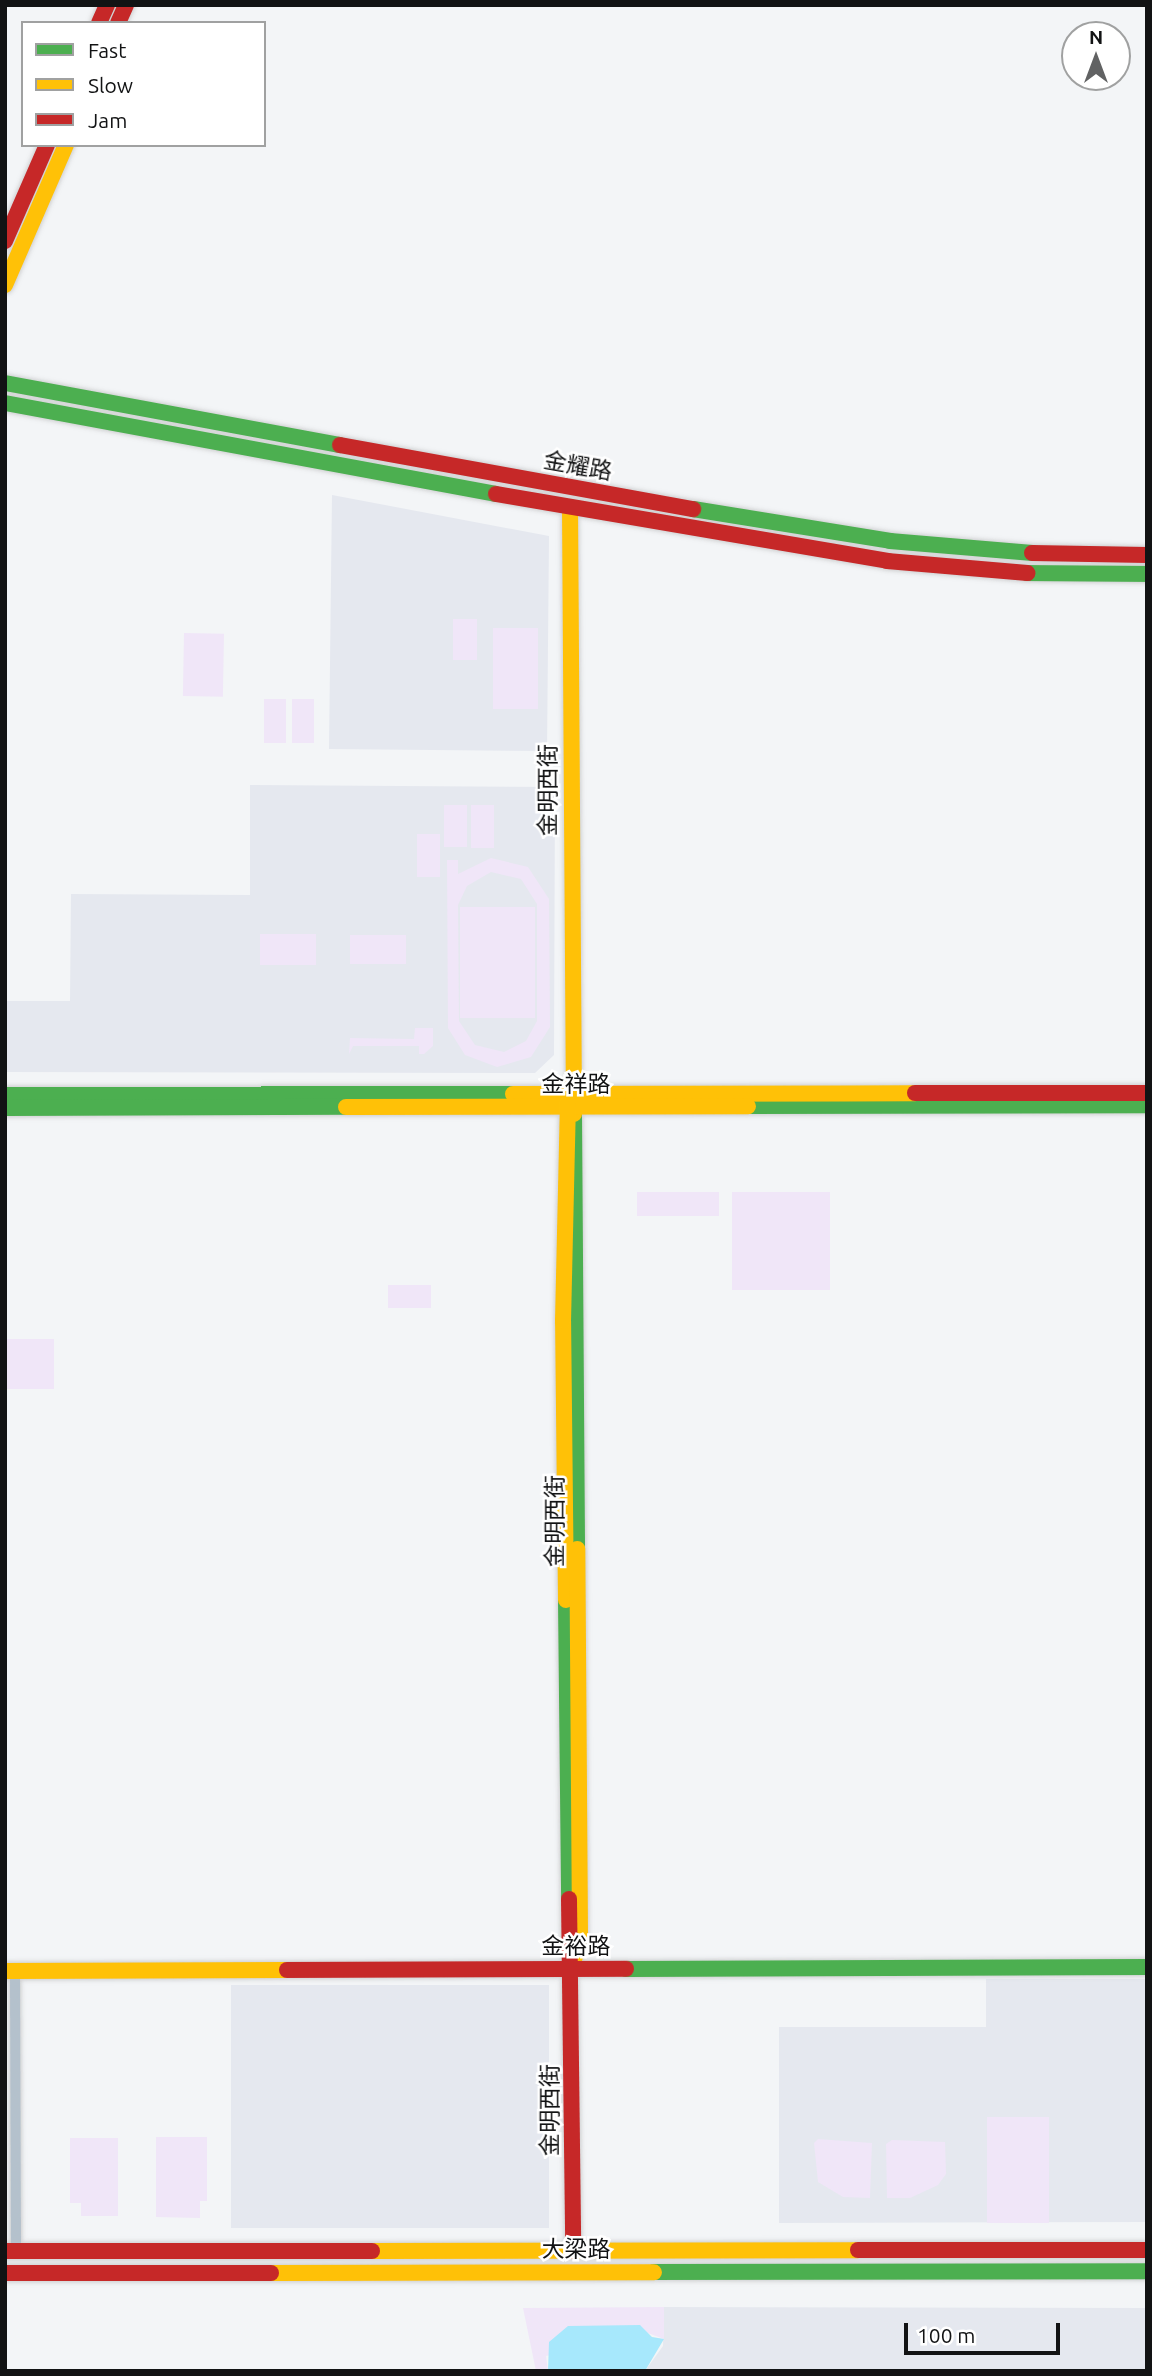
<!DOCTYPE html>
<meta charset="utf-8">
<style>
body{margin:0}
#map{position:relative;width:1152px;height:2376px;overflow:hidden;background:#f3f5f7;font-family:Ubuntu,"Noto Sans SC",sans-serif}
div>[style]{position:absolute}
.built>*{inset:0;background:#e5e8ef;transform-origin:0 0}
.green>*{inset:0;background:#f0e6f8;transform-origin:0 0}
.water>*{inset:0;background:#a7e8fc}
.roads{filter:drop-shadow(0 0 2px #d0d1d2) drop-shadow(0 0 2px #d0d1d2)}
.street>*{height:10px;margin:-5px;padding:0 5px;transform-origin:5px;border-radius:5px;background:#b4c1cc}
.fast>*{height:16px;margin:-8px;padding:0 8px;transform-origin:8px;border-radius:8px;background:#4caf50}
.slow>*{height:16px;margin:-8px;padding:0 8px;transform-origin:8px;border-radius:8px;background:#ffc107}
.jam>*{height:16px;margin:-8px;padding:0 8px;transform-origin:8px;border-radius:8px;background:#c62828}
span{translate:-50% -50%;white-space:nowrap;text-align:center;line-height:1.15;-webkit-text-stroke:5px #fff;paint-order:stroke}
.street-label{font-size:23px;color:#121314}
.frame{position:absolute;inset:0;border:7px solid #121314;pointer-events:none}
.legend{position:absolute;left:21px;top:21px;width:245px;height:126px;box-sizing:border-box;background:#fff;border:2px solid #a0a1a1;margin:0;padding:9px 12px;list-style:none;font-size:21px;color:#121314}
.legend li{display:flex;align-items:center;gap:14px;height:35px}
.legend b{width:35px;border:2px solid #a0a1a1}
.north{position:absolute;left:1061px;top:21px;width:70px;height:70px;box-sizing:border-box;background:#fff;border:2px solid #a0a1a1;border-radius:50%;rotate:0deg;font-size:19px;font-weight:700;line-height:28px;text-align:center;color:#121314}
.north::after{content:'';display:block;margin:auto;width:24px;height:32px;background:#616263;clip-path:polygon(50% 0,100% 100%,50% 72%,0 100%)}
.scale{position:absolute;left:904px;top:2323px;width:156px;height:32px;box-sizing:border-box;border:4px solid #121314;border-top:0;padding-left:9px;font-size:21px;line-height:24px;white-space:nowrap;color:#121314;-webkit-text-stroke:5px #fff;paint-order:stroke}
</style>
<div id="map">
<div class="built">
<i style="clip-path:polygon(332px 495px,549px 536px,547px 751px,329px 749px)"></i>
<i style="clip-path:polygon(250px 785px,555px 787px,554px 1055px,535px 1073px,5px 1072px,5px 1001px,70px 1001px,71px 894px,250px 895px)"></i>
<i style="clip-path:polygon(986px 1979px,1147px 1979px,1147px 2222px,779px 2223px,779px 2027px,986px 2027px)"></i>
<i style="left:231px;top:1985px;width:318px;height:243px"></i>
<i style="clip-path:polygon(664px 2307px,1147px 2308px,1147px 2371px,645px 2371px,663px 2346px)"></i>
</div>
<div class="green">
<i style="left:453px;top:619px;width:24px;height:41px"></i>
<i style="left:493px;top:628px;width:45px;height:81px"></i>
<i style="left:184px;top:633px;width:40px;height:63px;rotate:1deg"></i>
<i style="left:264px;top:699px;width:22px;height:44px"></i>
<i style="left:292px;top:699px;width:22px;height:44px"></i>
<i style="left:444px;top:805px;width:23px;height:42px"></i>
<i style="left:471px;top:805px;width:23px;height:43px"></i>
<i style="left:417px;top:834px;width:23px;height:43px"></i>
<i style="clip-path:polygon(evenodd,491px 858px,528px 867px,549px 899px,550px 1027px,531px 1057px,497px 1067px,465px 1055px,448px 1028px,447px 860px,458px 860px,458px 874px,491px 858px,491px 872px,521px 879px,537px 904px,537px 1021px,526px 1041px,504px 1052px,475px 1045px,459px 1021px,458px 905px,467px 886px,491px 872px)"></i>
<i style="left:460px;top:907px;width:75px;height:111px"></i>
<i style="left:260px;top:934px;width:56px;height:31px"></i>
<i style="left:350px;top:935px;width:56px;height:29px"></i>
<i style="clip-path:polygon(415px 1028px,433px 1028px,433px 1046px,424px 1054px,419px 1054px,419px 1046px,353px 1046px,349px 1054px,350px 1038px,414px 1039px)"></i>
<i style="left:637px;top:1192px;width:82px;height:24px"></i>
<i style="left:830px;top:1192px;width:98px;height:98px;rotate:90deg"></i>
<i style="left:388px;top:1285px;width:43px;height:23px"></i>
<i style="left:5px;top:1339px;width:49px;height:50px"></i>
<i style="left:987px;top:2117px;width:62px;height:106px"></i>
<i style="clip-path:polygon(156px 2137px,207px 2137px,207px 2201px,200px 2201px,200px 2218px,156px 2217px)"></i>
<i style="clip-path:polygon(70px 2138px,118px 2138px,118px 2216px,81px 2216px,81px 2203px,70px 2203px)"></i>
<i style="clip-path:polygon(818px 2139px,872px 2143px,870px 2198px,843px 2197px,818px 2182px,814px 2143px)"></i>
<i style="clip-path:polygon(892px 2140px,945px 2142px,946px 2174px,938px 2185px,910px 2198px,887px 2198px,886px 2144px)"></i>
<i style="clip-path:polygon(664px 2307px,664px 2339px,645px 2332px,546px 2356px,548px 2371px,536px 2371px,523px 2308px)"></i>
</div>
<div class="water">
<i style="clip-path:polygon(640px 2325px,652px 2337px,664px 2339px,645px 2371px,548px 2371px,549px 2342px,568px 2326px)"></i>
</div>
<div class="roads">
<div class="street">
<i style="left:15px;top:1971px;width:280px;rotate:89.8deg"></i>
</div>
<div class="fast">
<i style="left:5px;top:383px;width:341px;rotate:10.5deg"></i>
<i style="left:5px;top:403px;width:499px;rotate:10.5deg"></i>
<i style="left:693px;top:509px;width:200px;rotate:9.2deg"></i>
<i style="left:890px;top:541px;width:143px;rotate:4.8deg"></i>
<i style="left:1027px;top:573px;width:120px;rotate:0.5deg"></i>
<i style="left:5px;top:1095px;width:508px;rotate:-0.11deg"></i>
<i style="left:748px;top:1106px;width:399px;rotate:-0.1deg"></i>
<i style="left:5px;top:1108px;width:341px;rotate:-0.2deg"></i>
<i style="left:574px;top:1114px;width:435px;rotate:89.6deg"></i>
<i style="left:566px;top:1600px;width:299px;rotate:89.4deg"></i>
<i style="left:626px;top:1969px;width:521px;rotate:-0.22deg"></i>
<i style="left:654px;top:2272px;width:493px;rotate:-0.1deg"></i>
</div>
<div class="slow">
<i style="left:5px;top:285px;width:153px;rotate:-66.5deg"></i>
<i style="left:570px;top:507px;width:607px;rotate:89.62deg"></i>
<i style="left:513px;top:1094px;width:402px;rotate:-0.1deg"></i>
<i style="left:346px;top:1107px;width:402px;rotate:-0.1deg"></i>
<i style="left:566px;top:1600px;width:279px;rotate:-90.6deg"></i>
<i style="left:563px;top:1321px;width:219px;rotate:-88.7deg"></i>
<i style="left:572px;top:1969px;width:36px;rotate:-77deg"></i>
<i style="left:580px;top:1934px;width:385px;rotate:-90.4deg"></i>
<i style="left:5px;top:1971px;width:282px;rotate:-0.2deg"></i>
<i style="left:372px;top:2251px;width:486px;rotate:-0.1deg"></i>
<i style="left:271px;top:2273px;width:383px;rotate:-0.1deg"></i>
</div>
<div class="jam">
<i style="left:99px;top:23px;width:20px;rotate:-66deg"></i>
<i style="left:118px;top:23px;width:20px;rotate:-66deg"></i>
<i style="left:5px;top:241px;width:105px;rotate:-66.4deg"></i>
<i style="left:340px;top:445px;width:359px;rotate:10.3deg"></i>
<i style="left:496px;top:494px;width:397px;rotate:9.7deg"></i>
<i style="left:887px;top:561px;width:141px;rotate:4.9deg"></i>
<i style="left:1032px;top:553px;width:115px;rotate:1deg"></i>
<i style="left:915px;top:1093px;width:232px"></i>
<i style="left:569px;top:1899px;width:352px;rotate:89.3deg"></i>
<i style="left:287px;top:1970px;width:339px;rotate:-0.2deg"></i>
<i style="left:858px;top:2250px;width:289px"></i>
<i style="left:5px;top:2251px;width:367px"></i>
<i style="left:5px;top:2273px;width:266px"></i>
</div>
</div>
<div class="street-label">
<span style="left:578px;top:466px;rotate:10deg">金耀路</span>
<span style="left:548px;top:790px;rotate:-90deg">金明西街</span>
<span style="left:576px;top:1084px">金祥路</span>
<span style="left:555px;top:1521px;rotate:-90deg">金明西街</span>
<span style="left:576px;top:1946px">金裕路</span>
<span style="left:550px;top:2110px;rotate:-90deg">金明西街</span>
<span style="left:576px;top:2249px">大梁路</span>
</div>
<div class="frame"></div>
<ul class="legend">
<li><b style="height:9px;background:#4caf50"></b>Fast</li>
<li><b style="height:9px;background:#ffc107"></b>Slow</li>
<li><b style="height:9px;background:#c62828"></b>Jam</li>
</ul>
<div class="north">N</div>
<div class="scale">100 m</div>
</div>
